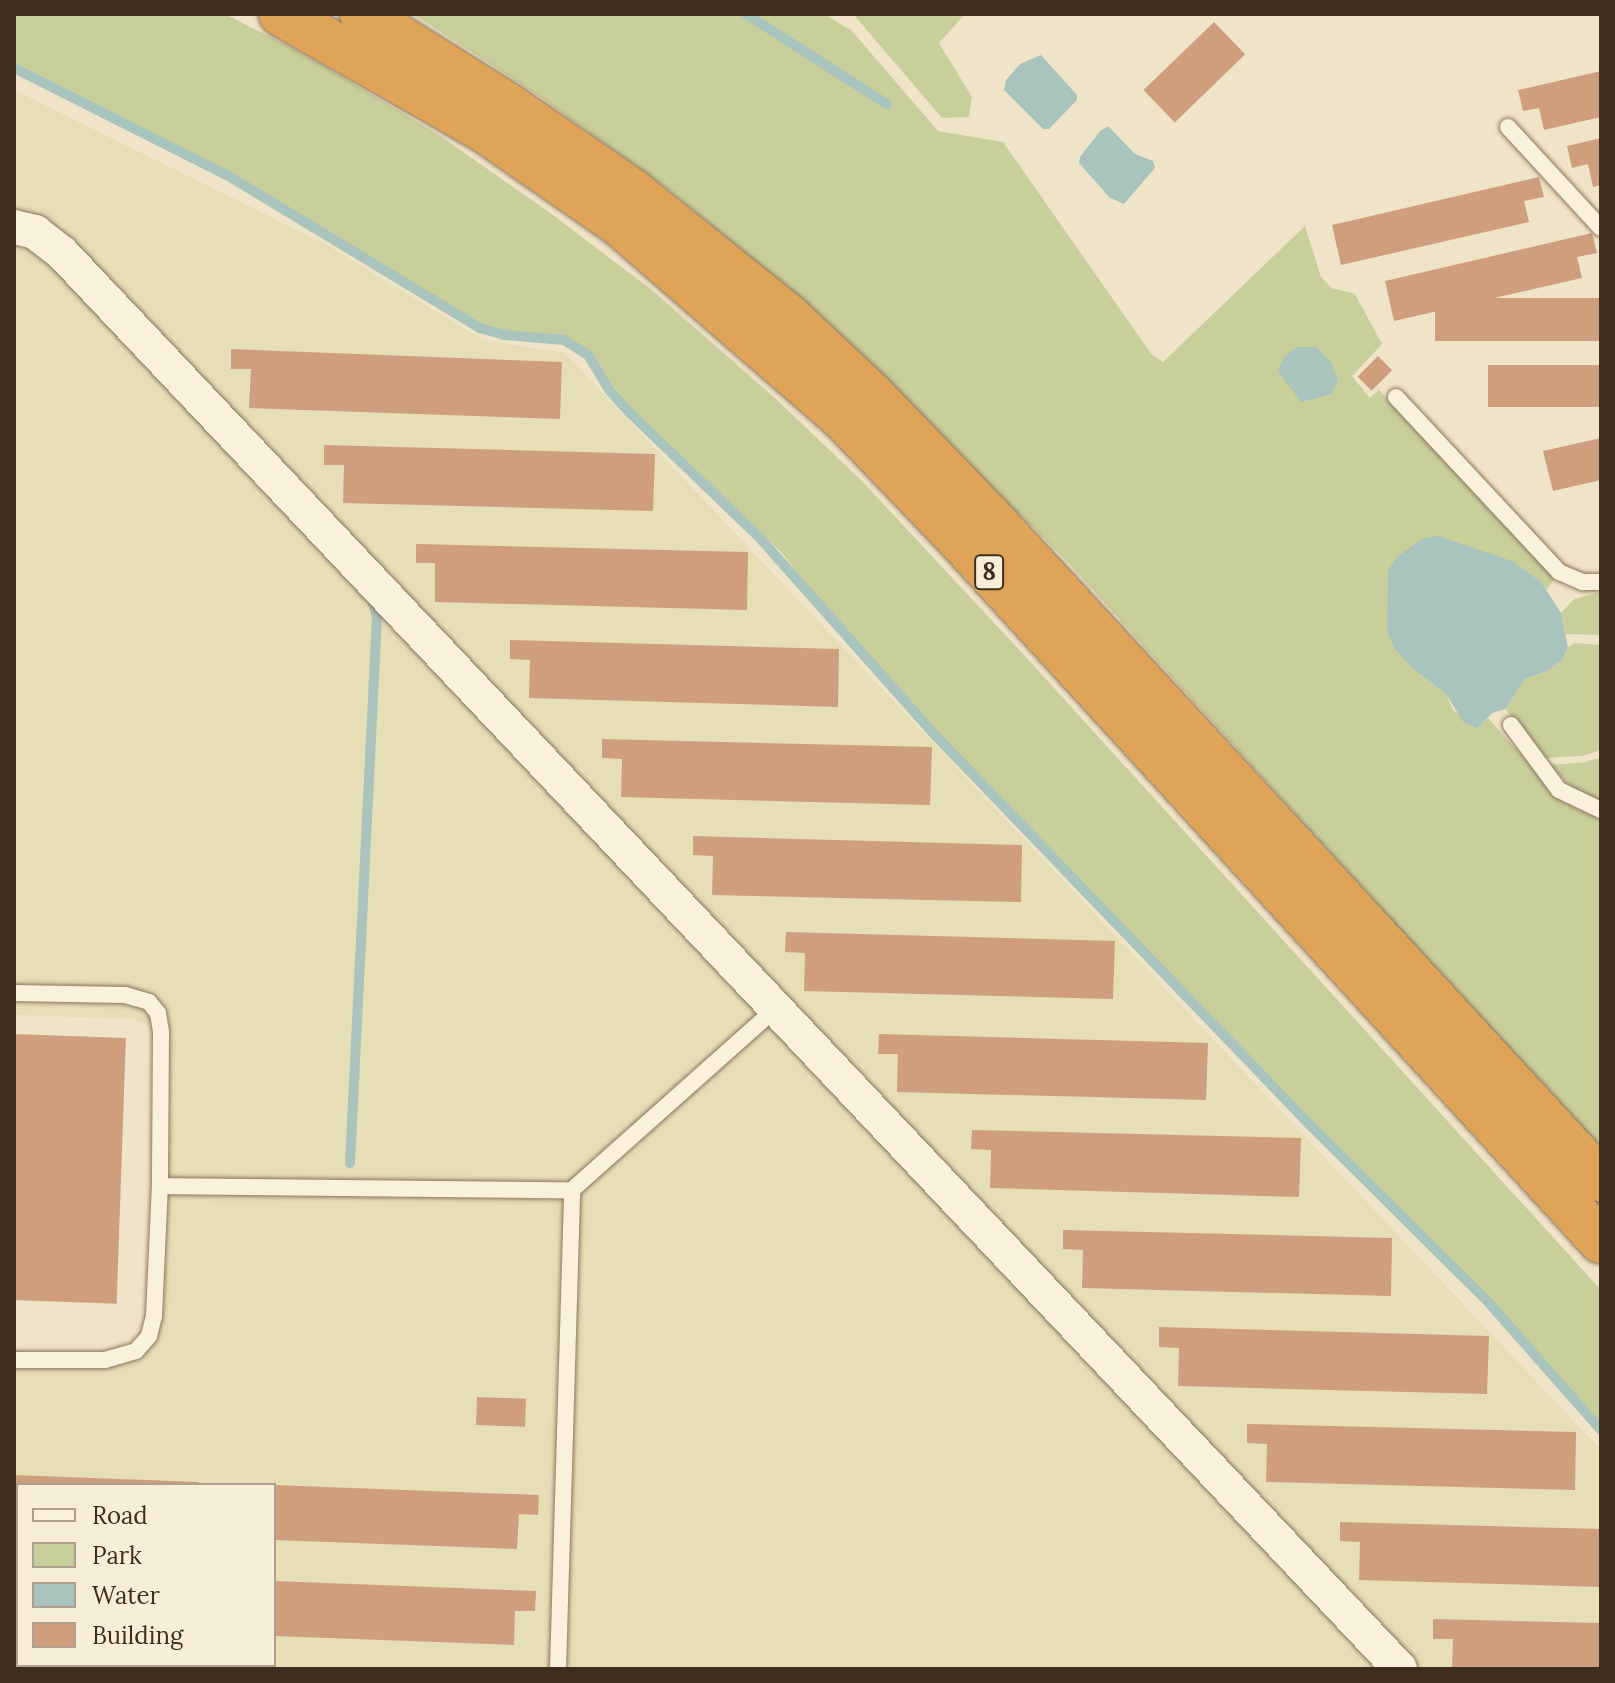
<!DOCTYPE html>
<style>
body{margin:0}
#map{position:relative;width:1615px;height:1683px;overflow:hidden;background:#f0e4c8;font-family:Lora,serif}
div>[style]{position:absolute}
.farmland>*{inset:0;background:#e6deb5}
.green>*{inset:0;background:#c9cf9b}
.water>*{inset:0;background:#a9c4bc}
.stream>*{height:10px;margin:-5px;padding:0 5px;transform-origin:5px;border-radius:5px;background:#a9c4bc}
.building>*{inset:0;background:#cf9f7d;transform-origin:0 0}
.roads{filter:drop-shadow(0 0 2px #8d765c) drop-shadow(0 0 2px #8d765c)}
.lane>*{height:16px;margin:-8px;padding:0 8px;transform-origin:8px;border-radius:8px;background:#faf1dc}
.street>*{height:34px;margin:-17px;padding:0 17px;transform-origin:17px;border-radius:17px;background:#faf1dc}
.highway>*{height:44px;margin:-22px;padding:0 22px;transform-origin:22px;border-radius:22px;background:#e0a458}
span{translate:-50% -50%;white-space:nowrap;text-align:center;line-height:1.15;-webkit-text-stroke:8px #f7eed8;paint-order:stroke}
.shield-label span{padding:2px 6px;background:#f7eed8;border:2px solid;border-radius:6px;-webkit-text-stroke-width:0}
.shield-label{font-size:24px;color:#3d2e20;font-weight:700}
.frame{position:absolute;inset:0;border:16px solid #3d2e20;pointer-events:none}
.legend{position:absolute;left:16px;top:1483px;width:260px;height:184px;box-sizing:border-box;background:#f7eed8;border:2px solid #ada18e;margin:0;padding:10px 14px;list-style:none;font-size:24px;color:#3d2e20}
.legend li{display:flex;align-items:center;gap:16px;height:40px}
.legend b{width:40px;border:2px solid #ada18e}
</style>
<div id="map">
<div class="farmland">
<i style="clip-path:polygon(evenodd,14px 90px,322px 242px,483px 340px,565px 353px,1601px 1450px,1601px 1669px,14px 1669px,14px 1351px,98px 1355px,132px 1346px,143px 1335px,149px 1314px,156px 1043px,150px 1026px,133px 1019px,14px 1015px,14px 90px,18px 1485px,274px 1485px,274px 1665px,18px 1665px,18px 1485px)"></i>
</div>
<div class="green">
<i style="clip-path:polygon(14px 14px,225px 14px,300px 52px,436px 133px,549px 212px,652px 290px,777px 400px,862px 481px,1025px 656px,1601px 1290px,1601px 1425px,1491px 1300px,1312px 1122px,988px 787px,835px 621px,781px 552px,630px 410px,590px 353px,564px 337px,504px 331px,480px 324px,228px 171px,14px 63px)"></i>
<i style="clip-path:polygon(413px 14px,824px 14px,852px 31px,938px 131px,1003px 142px,1152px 355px,1163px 362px,1305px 226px,1321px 277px,1332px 288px,1355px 294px,1382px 344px,1352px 376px,1370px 398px,1379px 390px,1557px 575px,1546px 591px,1541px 582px,1412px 668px,1446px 694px,1453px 710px,1478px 728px,1488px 718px,1565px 803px,1601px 820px,1601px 1152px,1065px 559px,791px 291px,669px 190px,532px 91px)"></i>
<i style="clip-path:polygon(853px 14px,965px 14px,939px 43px,972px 97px,969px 117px,942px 118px)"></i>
<i style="clip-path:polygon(1601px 592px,1601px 635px,1565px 634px,1561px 613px,1574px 599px)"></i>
<i style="clip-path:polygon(1575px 643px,1601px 645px,1601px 750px,1583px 756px,1544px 758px,1505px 709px,1525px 679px,1547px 671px,1563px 659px,1568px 647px)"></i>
<i style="clip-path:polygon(1601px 757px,1601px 802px,1576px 791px,1549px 765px,1586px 762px)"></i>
</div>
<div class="water">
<i style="clip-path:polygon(1041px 55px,1077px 95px,1077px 100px,1049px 129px,1043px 129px,1004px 90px,1006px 80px,1020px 64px)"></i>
<i style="clip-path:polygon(1108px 126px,1135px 154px,1153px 161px,1155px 168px,1124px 204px,1110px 198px,1079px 163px,1080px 157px,1100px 131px)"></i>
<i style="clip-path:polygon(1297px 347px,1316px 347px,1331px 362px,1338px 380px,1332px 394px,1301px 402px,1278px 371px,1284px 357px)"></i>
<i style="clip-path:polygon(1438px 536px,1512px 561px,1541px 582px,1561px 613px,1565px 634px,1568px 647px,1563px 659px,1547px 671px,1525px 679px,1505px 709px,1492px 713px,1478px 728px,1464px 723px,1446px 694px,1412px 668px,1394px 648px,1387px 630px,1388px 570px,1398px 556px,1424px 538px)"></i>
</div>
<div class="stream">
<i style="left:746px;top:14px;width:167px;rotate:32.6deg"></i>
<i style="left:14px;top:68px;width:238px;rotate:26.7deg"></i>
<i style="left:227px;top:175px;width:296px;rotate:31.2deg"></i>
<i style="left:480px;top:328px;width:25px;rotate:16deg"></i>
<i style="left:504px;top:335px;width:60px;rotate:4.8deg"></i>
<i style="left:564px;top:340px;width:28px;rotate:32deg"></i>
<i style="left:588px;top:355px;width:42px;rotate:58.6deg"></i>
<i style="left:610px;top:391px;width:30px;rotate:48deg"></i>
<i style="left:630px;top:413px;width:179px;rotate:43.9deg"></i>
<i style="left:759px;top:537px;width:264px;rotate:48.4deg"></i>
<i style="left:934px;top:734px;width:542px;rotate:46.12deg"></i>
<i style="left:1310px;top:1125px;width:252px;rotate:44.8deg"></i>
<i style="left:1489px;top:1303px;width:169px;rotate:48.6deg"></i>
<i style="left:350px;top:1163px;width:548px;rotate:-87.17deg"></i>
<i style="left:377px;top:616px;width:19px;rotate:-108deg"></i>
</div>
<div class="building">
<i style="left:1214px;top:22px;width:45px;height:98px;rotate:46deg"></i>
<i style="clip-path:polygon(1601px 71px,1601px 117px,1544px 130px,1539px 108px,1523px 111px,1518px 90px)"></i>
<i style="clip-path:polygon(1601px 138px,1601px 185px,1593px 187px,1588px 164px,1572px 168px,1567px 146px)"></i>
<i style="clip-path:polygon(1539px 177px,1544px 197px,1524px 201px,1529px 222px,1341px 265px,1332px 225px)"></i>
<i style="clip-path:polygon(1592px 233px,1597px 253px,1577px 257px,1582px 278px,1394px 321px,1385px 281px)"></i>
<i style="left:1601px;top:298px;width:43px;height:166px;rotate:90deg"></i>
<i style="clip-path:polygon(231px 349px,562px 362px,560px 419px,249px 408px,251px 369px,231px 369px)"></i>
<i style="left:1378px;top:356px;width:20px;height:29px;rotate:45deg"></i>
<i style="left:1601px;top:365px;width:42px;height:113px;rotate:90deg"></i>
<i style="clip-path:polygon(1601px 438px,1601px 480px,1553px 491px,1543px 451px)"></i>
<i style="clip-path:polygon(324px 445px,655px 454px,653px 511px,343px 503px,344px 465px,324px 465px)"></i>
<i style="clip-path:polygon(416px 544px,748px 552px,747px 610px,435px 602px,435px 563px,416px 563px)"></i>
<i style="clip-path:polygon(510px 640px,839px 649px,838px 707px,529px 698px,530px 660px,510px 659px)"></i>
<i style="clip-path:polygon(602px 739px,932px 747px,930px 805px,621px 797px,622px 759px,602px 758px)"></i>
<i style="clip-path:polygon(693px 836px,1022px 845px,1021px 902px,712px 895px,713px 856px,693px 855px)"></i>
<i style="clip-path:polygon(786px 932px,1115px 941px,1113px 999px,804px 991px,805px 953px,785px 952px)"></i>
<i style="left:14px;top:1034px;width:112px;height:266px;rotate:2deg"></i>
<i style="clip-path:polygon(879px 1034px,1208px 1043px,1206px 1100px,897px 1092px,898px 1054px,878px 1054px)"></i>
<i style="clip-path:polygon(972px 1130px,1301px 1138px,1299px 1197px,990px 1188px,991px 1150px,971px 1149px)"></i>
<i style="clip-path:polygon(1063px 1230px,1392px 1238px,1391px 1296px,1082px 1288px,1083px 1250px,1063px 1249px)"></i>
<i style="clip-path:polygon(1159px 1327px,1489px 1336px,1487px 1394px,1178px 1386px,1179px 1348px,1159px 1347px)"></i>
<i style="left:477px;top:1397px;width:49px;height:28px;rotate:2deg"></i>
<i style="clip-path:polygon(1247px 1424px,1576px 1432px,1575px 1490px,1266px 1482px,1267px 1444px,1247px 1443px)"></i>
<i style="clip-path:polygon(14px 1475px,199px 1482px,199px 1485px,18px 1485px,18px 1531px,14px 1530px)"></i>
<i style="clip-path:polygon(274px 1485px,539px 1495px,538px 1515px,519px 1514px,517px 1549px,274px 1540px)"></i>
<i style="clip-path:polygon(1340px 1522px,1601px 1529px,1601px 1587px,1359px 1580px,1360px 1542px,1340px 1541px)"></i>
<i style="left:14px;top:1573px;width:4px;height:54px"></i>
<i style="clip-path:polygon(274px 1581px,536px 1591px,535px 1611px,515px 1611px,514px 1645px,274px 1636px)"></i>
<i style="clip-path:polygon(1433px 1619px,1601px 1623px,1601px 1669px,1452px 1669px,1453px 1639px,1433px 1639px)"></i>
</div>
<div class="roads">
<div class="lane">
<i style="left:1508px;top:127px;width:137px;rotate:47.4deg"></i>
<i style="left:1396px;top:397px;width:239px;rotate:47deg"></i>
<i style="left:1559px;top:572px;width:26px;rotate:23deg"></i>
<i style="left:1583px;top:582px;width:18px"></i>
<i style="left:1511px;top:725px;width:81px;rotate:53.6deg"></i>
<i style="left:1559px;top:790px;width:47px;rotate:25.5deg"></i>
<i style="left:14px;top:993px;width:111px;rotate:1deg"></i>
<i style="left:125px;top:995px;width:25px;rotate:16deg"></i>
<i style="left:149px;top:1002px;width:14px;rotate:51deg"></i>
<i style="left:158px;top:1013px;width:19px;rotate:81deg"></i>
<i style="left:161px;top:1032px;width:154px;rotate:90.4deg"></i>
<i style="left:160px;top:1186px;width:412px;rotate:0.6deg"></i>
<i style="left:14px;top:1360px;width:91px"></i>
<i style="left:105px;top:1360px;width:32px;rotate:-16deg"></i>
<i style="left:136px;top:1351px;width:20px;rotate:-49deg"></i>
<i style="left:149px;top:1336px;width:21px;rotate:-76deg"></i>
<i style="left:154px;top:1316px;width:130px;rotate:-87.4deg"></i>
<i style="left:558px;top:1669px;width:479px;rotate:-88.3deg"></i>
<i style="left:572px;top:1190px;width:272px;rotate:-41.7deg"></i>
</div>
<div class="street">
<i style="left:14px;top:227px;width:22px;rotate:13deg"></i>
<i style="left:35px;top:232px;width:34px;rotate:38deg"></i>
<i style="left:62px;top:253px;width:1948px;rotate:46.62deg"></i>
</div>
<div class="highway">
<i style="left:281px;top:14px;width:232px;rotate:29.7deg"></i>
<i style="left:483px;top:129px;width:168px;rotate:34.8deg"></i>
<i style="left:621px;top:225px;width:293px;rotate:41deg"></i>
<i style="left:842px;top:417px;width:170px;rotate:46.2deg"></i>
<i style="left:960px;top:540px;width:950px;rotate:47.56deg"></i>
<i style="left:362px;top:14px;width:173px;rotate:32deg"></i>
<i style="left:509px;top:106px;width:150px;rotate:34.6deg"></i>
<i style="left:632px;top:191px;width:201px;rotate:38.7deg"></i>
<i style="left:789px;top:317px;width:115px;rotate:43.2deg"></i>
<i style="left:873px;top:396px;width:165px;rotate:46deg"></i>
<i style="left:988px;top:515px;width:904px;rotate:47.33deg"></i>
</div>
</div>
<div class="shield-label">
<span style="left:989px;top:572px">8</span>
</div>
<div class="frame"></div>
<ul class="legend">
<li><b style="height:10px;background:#faf1dc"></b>Road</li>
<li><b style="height:22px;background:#c9cf9b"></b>Park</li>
<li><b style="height:22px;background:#a9c4bc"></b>Water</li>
<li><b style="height:22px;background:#cf9f7d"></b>Building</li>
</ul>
</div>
